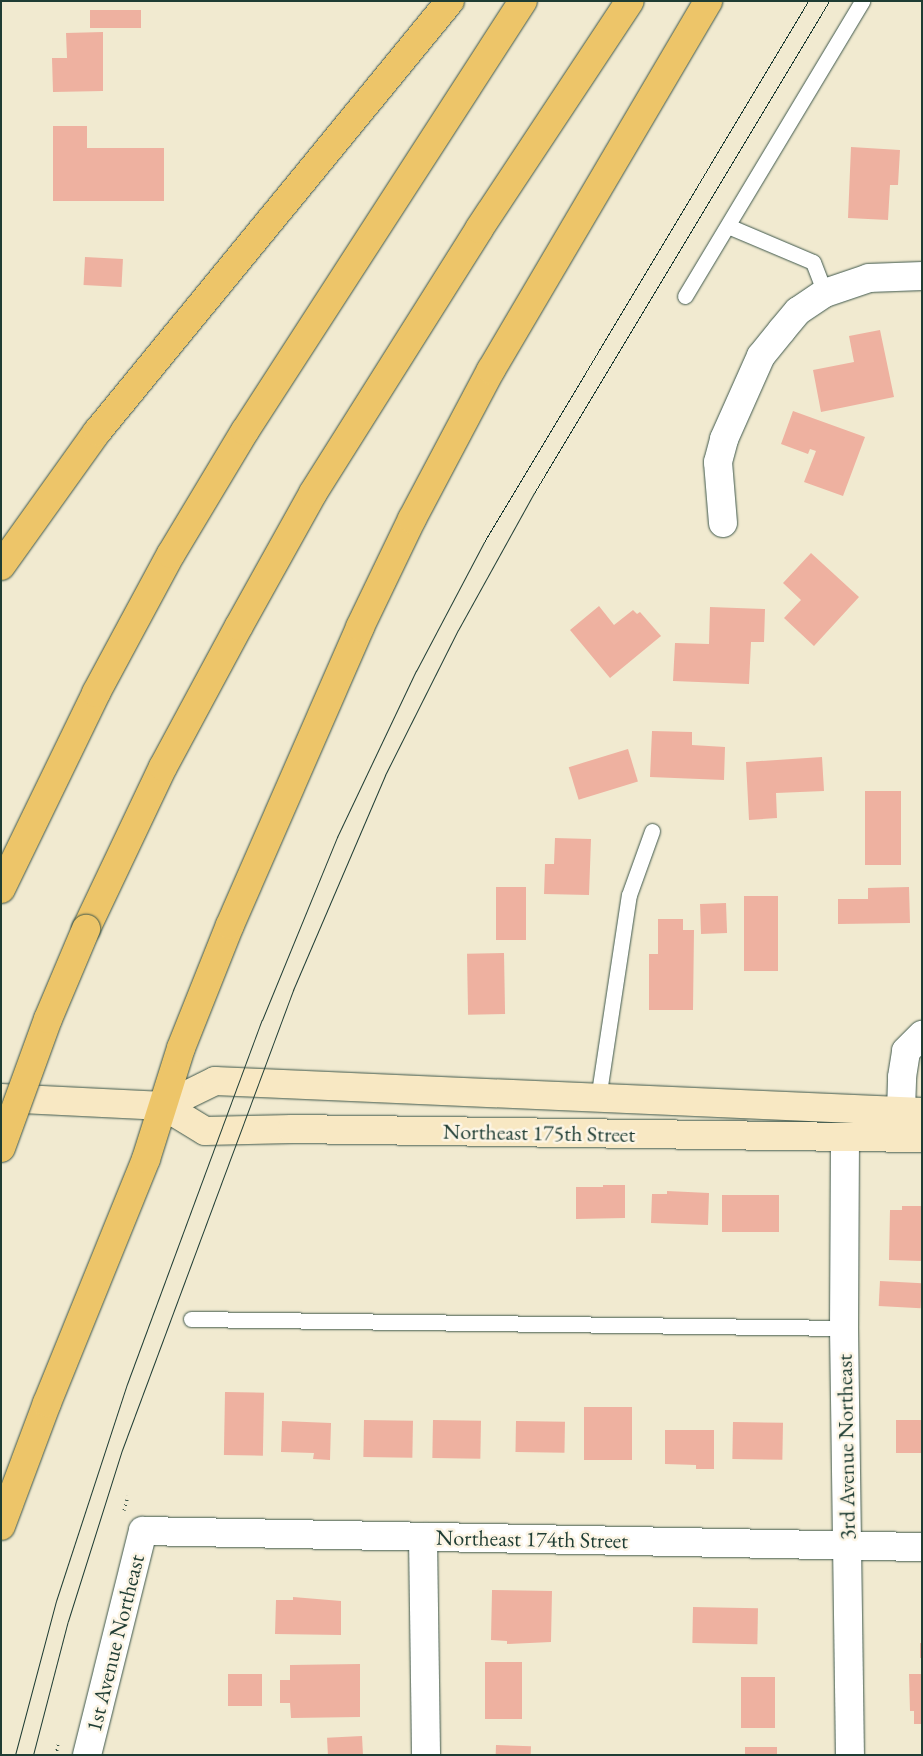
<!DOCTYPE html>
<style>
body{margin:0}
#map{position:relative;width:923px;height:1756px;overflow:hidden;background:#f1ead0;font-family:"EB Garamond",serif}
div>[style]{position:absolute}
.building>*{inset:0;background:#eeb1a0;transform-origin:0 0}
.path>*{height:3px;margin-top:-1.5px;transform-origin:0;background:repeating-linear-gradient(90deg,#3e574b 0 1px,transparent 0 5px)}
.roads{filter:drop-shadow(0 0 1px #3e574b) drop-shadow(0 0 1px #3e574b)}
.lane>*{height:15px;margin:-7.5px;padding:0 7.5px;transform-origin:7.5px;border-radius:7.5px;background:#fff}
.street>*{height:28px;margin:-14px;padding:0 14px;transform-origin:14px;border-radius:14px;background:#fff}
.secondary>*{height:28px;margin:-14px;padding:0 14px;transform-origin:14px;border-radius:14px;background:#f8e8c3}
.highway>*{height:28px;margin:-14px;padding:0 14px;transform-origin:14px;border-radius:14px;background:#edc569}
.tram>*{height:1px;margin:-0.5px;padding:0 0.5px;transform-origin:0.5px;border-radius:0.5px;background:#1f3d34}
.bridges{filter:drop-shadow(0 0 1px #3e574b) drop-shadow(0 0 1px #3e574b)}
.highway-bridge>*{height:28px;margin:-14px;padding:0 14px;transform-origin:14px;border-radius:14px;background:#edc569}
span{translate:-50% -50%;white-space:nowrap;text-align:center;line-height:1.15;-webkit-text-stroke:5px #fcf5e5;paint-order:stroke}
.street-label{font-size:22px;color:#1f3d34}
.frame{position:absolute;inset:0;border:2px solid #1f3d34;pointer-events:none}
</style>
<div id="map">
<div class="building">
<i style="left:141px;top:10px;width:18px;height:51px;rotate:90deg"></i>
<i style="clip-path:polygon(103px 32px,103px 91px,53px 92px,52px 58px,67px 58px,66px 33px)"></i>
<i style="clip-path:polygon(53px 126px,87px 126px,87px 148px,164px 148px,164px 201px,53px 201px)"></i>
<i style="clip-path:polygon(851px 147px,900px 150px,898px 185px,890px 185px,888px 220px,848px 218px)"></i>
<i style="left:85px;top:257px;width:38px;height:28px;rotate:3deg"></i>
<i style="clip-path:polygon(880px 330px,894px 397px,821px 412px,813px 370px,854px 362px,849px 336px)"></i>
<i style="clip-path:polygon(793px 411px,865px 437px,843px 496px,804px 482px,816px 451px,810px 449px,808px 454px,781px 444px)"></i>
<i style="clip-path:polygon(811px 553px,859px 597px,814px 646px,784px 618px,801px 600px,783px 583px)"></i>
<i style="clip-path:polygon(599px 606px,614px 625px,633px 610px,637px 614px,640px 612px,661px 636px,610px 678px,570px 630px)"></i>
<i style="clip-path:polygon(710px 607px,765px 609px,764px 642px,751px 642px,749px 684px,673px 681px,675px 643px,709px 644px)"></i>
<i style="clip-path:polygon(652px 731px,692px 732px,692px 745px,725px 747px,724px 780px,650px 777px)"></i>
<i style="left:628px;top:749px;width:34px;height:62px;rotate:73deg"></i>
<i style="clip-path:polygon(822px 757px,824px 791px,776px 793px,777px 818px,749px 820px,746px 762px)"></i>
<i style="left:865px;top:791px;width:36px;height:74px"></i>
<i style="clip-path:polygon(555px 838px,591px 839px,589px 895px,544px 894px,545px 864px,554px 864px)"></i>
<i style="left:496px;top:887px;width:30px;height:53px"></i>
<i style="clip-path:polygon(909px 887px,910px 923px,838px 924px,838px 899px,868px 899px,868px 888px)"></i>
<i style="left:744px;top:896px;width:34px;height:75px"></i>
<i style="left:726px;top:903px;width:30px;height:26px;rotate:88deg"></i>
<i style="clip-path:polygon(658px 919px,683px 919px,683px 930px,694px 930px,693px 1010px,649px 1010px,649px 954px,658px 954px)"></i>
<i style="left:504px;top:953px;width:61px;height:37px;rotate:89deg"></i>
<i style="clip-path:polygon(603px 1185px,625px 1185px,625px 1218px,576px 1219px,576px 1187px,603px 1187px)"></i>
<i style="clip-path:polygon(667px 1191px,709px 1193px,708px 1225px,651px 1223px,652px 1194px,667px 1194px)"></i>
<i style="left:779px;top:1195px;width:37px;height:57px;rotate:90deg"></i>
<i style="clip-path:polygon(902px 1206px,922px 1206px,922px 1261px,889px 1260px,890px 1210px,902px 1210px)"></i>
<i style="left:880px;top:1281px;width:42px;height:25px;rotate:3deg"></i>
<i style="left:225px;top:1392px;width:39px;height:63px;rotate:1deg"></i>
<i style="left:584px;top:1407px;width:48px;height:53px"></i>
<i style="left:364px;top:1420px;width:49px;height:37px;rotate:1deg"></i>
<i style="left:433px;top:1420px;width:48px;height:38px;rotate:1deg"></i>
<i style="left:896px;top:1420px;width:26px;height:33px"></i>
<i style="clip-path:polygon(282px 1421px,331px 1423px,330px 1460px,313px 1459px,314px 1453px,281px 1452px)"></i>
<i style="left:516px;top:1421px;width:49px;height:31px;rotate:1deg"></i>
<i style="left:733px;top:1422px;width:50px;height:37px;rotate:1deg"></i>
<i style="clip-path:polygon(665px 1430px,714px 1430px,714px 1469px,696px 1469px,696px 1465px,665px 1464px)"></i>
<i style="clip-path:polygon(492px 1590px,552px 1591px,551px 1642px,507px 1644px,507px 1641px,491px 1640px)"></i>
<i style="clip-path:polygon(293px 1597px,341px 1601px,341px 1635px,275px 1634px,276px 1600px,293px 1600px)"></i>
<i style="left:693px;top:1607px;width:65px;height:36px;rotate:1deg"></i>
<i style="left:920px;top:1643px;width:2px;height:15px"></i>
<i style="left:485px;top:1662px;width:37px;height:57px"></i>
<i style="clip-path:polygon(360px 1664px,360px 1717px,291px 1718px,290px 1703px,280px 1703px,280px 1680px,290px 1680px,290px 1665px)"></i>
<i style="left:228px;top:1674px;width:34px;height:32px"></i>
<i style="clip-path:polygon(909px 1674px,922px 1674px,922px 1724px,914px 1724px,914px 1711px,910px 1711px)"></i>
<i style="left:741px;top:1677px;width:34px;height:51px"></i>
<i style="left:362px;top:1736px;width:19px;height:35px;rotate:87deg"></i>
<i style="left:496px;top:1745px;width:35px;height:10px;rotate:2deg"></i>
<i style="left:745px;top:1747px;width:32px;height:8px"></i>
</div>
<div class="path">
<i style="left:124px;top:1510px;width:15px;rotate:-74deg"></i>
<i style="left:56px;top:1755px;width:11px;rotate:-80deg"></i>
</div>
<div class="roads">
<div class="lane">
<i style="left:728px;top:226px;width:92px;rotate:23deg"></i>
<i style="left:813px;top:262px;width:33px;rotate:69deg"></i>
<i style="left:685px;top:296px;width:344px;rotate:-59deg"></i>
<i style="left:598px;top:1099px;width:206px;rotate:-81.4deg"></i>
<i style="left:629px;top:895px;width:68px;rotate:-70.2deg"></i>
<i style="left:191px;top:1319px;width:653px;rotate:0.79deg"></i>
</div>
<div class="street">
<i style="left:723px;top:523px;width:61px;rotate:-94.7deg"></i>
<i style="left:718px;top:462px;width:24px;rotate:-75deg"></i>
<i style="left:724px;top:439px;width:91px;rotate:-66deg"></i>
<i style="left:761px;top:356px;width:33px;rotate:-51deg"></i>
<i style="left:782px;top:330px;width:25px;rotate:-50deg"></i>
<i style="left:798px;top:311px;width:32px;rotate:-34deg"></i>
<i style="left:825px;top:293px;width:46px;rotate:-18.8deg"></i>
<i style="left:869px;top:278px;width:53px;rotate:-2.2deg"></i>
<i style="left:901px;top:1110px;width:33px;rotate:-88deg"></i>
<i style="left:902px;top:1077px;width:26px;rotate:-81deg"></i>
<i style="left:906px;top:1051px;width:23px;rotate:-45deg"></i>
<i style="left:845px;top:1139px;width:189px;rotate:90.3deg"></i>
<i style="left:844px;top:1328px;width:427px;rotate:89.2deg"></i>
<i style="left:423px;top:1537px;width:218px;rotate:89.2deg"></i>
<i style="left:87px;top:1755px;width:231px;rotate:-76deg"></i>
<i style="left:143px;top:1531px;width:779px;rotate:1.18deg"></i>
</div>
<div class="secondary">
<i style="left:1px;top:1098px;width:163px;rotate:2.8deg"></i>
<i style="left:164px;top:1106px;width:57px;rotate:-26.1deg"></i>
<i style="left:215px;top:1081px;width:708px;rotate:2.51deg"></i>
<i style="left:164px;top:1106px;width:48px;rotate:31.4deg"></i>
<i style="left:205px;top:1131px;width:87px;rotate:-1.3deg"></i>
<i style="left:292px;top:1129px;width:630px;rotate:0.82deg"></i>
</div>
<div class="highway">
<i style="left:1px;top:566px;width:165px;rotate:-54.4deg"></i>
<i style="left:97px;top:432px;width:557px;rotate:-50.68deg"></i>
<i style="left:1px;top:889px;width:218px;rotate:-64.1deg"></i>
<i style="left:96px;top:693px;width:158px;rotate:-61.7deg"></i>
<i style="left:171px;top:554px;width:144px;rotate:-59deg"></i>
<i style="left:245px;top:431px;width:512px;rotate:-57.12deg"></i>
<i style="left:86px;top:929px;width:179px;rotate:-64.6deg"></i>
<i style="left:163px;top:767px;width:160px;rotate:-61.7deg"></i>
<i style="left:239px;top:626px;width:152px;rotate:-60.9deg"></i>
<i style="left:313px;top:493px;width:312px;rotate:-57.8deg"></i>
<i style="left:479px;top:229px;width:273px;rotate:-56.5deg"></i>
<i style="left:1px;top:1526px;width:131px;rotate:-69.5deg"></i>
<i style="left:47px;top:1403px;width:263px;rotate:-67.9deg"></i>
<i style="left:146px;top:1159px;width:116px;rotate:-72.5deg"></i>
<i style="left:181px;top:1048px;width:132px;rotate:-68.3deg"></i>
<i style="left:230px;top:925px;width:325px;rotate:-66.4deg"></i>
<i style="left:360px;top:627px;width:120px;rotate:-64.3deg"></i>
<i style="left:412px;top:519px;width:169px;rotate:-62.1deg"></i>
<i style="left:491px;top:370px;width:428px;rotate:-59.5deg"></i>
</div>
</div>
<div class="tram">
<i style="left:15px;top:1755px;width:159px;rotate:-75.1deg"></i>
<i style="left:56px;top:1601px;width:228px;rotate:-71.9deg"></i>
<i style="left:127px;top:1384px;width:388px;rotate:-69.7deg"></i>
<i style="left:262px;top:1020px;width:198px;rotate:-67.7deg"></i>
<i style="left:337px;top:837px;width:184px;rotate:-64.6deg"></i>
<i style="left:416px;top:671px;width:146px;rotate:-62.2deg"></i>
<i style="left:484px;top:542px;width:631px;rotate:-59.08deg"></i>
<i style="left:33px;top:1755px;width:138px;rotate:-75.4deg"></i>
<i style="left:68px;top:1621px;width:179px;rotate:-72.5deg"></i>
<i style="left:122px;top:1450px;width:491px;rotate:-69.6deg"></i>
<i style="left:293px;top:990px;width:234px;rotate:-66.8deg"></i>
<i style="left:385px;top:775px;width:162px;rotate:-63.3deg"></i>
<i style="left:458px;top:630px;width:157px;rotate:-61deg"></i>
<i style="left:534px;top:493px;width:574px;rotate:-59.05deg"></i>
</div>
<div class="bridges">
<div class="highway-bridge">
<i style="left:1px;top:1148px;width:137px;rotate:-70deg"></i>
<i style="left:48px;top:1019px;width:98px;rotate:-67.1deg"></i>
</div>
</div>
<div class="street-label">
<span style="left:539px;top:1133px;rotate:1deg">Northeast 175th Street</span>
<span style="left:846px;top:1447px;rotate:-91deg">3rd Avenue Northeast</span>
<span style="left:532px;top:1539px;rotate:1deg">Northeast 174th Street</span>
<span style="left:115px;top:1643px;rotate:-76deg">1st Avenue Northeast</span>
</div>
<div class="frame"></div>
</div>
